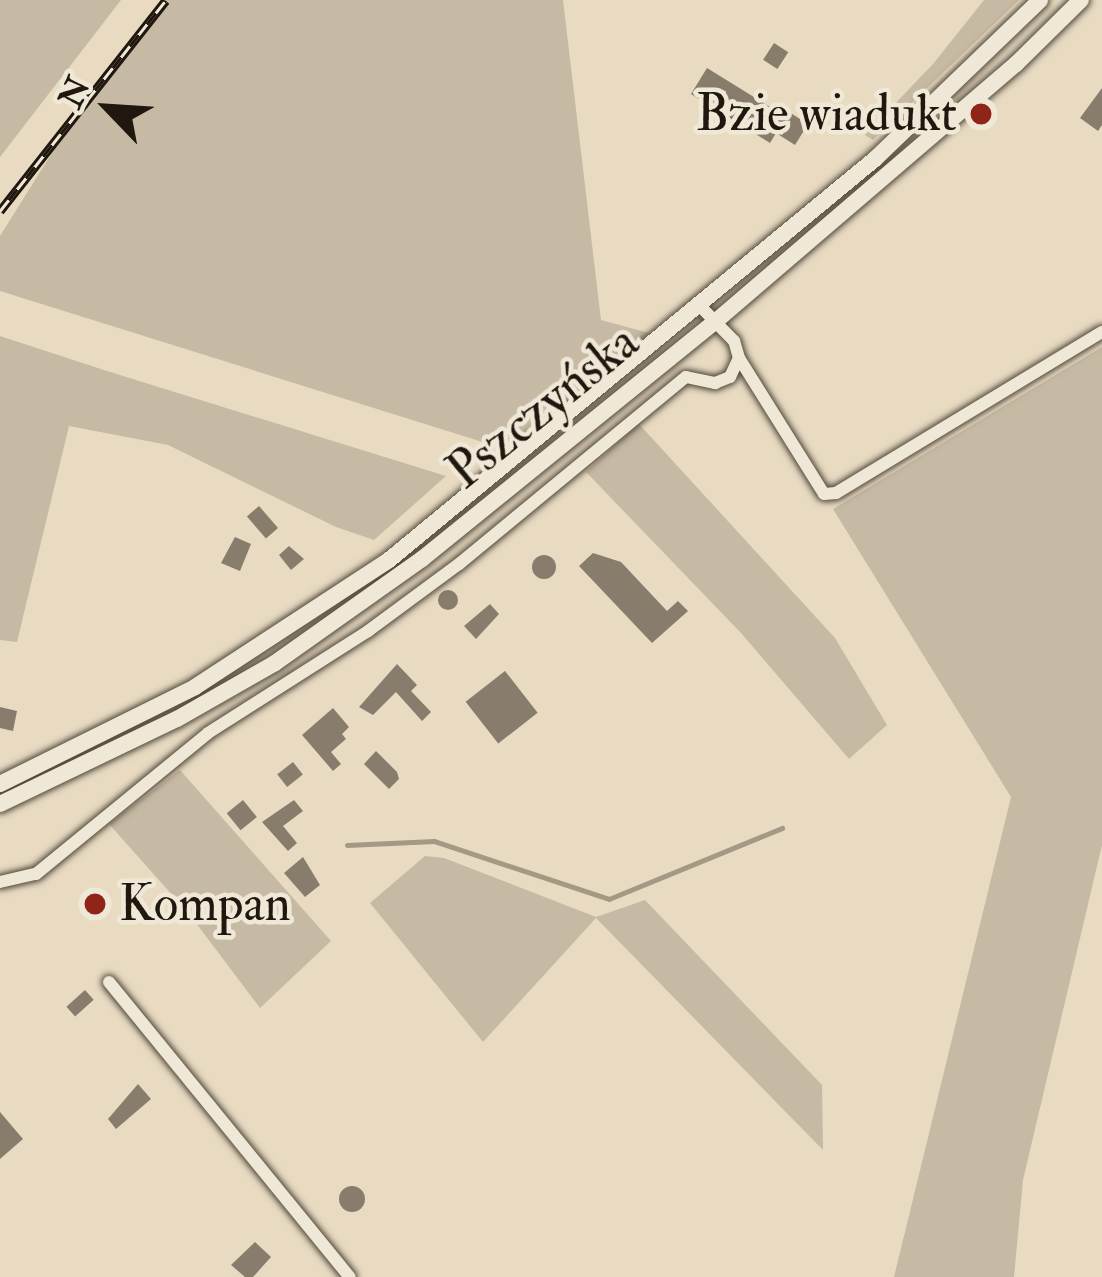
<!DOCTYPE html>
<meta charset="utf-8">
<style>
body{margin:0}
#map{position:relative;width:1102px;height:1277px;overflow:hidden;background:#e8dbc2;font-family:"IM FELL Double Pica",serif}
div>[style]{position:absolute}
.green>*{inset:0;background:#c6baa4}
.stream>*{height:4.5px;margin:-2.25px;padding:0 2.25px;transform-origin:2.25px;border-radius:2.25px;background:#a49985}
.building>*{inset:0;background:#887d6c;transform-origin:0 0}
.round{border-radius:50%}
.roads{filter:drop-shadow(0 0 3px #52493c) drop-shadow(0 0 3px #52493c)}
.street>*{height:12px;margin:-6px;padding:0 6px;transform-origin:6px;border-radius:6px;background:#f0e8d7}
.secondary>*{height:16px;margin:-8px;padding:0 8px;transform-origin:8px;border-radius:8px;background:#f0e8d7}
.rail>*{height:9px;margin-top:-4.5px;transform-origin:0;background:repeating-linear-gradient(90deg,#f0e8d7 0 14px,#20180f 0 28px);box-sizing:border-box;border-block:3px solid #20180f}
.dots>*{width:33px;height:33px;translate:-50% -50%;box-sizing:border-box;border:6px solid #f0e8d7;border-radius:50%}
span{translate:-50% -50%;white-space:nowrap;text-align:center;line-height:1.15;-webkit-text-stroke:9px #f0e8d7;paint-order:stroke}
.poi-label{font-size:51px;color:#20180f}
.right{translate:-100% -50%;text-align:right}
.left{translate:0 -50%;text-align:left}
.street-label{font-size:51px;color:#20180f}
.north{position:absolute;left:48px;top:48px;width:120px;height:120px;-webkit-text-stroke:9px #f0e8d7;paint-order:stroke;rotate:295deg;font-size:33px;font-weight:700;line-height:48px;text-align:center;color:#20180f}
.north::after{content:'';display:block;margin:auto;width:42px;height:54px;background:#20180f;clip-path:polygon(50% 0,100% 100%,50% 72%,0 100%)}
</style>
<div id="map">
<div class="green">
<i style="clip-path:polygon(0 0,121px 0,0 157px)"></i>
<i style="clip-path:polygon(165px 0,563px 0,601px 320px,649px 333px,505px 449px,0 291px,0 236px,55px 148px)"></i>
<i style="clip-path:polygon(984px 0,1019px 0,873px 140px,865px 135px,933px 64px)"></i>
<i style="clip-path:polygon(0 336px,107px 371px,446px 476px,374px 540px,336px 527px,168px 445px,69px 426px,17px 642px,0 640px)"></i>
<i style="clip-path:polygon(1102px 347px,1102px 845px,1023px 1180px,1014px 1277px,894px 1277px,1011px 797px,833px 509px)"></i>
<i style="clip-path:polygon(639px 424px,835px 638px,887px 725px,849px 759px,741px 633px,586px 472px)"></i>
<i style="clip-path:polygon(180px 770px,331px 941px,260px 1008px,190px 915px,109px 824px)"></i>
<i style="clip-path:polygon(425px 856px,444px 858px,596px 917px,645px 900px,822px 1085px,823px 1150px,596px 918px,483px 1042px,370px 903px)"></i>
</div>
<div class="stream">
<i style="left:347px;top:845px;width:87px;rotate:-2.6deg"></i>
<i style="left:434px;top:841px;width:184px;rotate:18.3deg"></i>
<i style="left:609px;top:899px;width:187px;rotate:-22.3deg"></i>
</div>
<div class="building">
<i style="left:774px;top:43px;width:17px;height:20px;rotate:33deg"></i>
<i style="clip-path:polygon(707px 68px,786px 117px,789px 112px,808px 124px,795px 145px,776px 133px,770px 143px,691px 94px)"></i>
<i style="clip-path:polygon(1102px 88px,1102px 125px,1098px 131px,1080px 118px)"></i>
<i style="left:259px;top:506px;width:29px;height:16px;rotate:49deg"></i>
<i style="clip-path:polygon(235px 537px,251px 544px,240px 571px,221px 563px)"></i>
<i style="clip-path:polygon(289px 546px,304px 559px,291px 570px,279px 555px)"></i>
<i style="clip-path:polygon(593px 553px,621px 562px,667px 611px,678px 601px,688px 611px,652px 643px,579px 566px)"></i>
<i class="round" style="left:532px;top:555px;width:24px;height:24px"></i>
<i class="round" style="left:438px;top:590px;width:20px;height:20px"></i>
<i style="clip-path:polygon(490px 604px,499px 614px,476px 639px,464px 626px)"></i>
<i style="clip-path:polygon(397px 664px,417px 685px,411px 691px,431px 712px,422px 721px,396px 692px,373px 715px,359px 707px)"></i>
<i style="left:505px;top:671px;width:53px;height:50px;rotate:52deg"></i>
<i style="clip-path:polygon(0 707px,17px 711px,13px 731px,0 728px)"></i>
<i style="clip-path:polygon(333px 708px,349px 727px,342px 734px,346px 739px,331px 752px,341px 764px,333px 771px,302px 735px)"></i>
<i style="clip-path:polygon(376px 751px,397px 772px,399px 779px,389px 789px,364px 764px)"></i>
<i style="left:293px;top:762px;width:16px;height:20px;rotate:52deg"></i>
<i style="left:243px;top:800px;width:22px;height:21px;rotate:51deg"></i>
<i style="clip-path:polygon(294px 800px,303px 811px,283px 826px,297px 843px,288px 851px,262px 822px)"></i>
<i style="clip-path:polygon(303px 857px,320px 885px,305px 897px,284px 873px)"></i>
<i style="left:85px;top:990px;width:13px;height:25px;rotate:48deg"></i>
<i style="clip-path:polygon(138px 1084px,151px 1099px,116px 1129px,108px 1119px)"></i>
<i style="clip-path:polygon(0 1112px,23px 1139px,0 1159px)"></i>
<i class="round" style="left:339px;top:1186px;width:26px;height:26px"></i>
<i style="clip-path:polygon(255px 1242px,271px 1257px,253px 1277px,245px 1277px,231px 1265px)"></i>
</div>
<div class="roads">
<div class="street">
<i style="left:739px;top:358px;width:160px;rotate:58deg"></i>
<i style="left:824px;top:494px;width:12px;rotate:-5deg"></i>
<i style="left:836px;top:493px;width:311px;rotate:-31.2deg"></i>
<i style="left:0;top:882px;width:37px;rotate:-13deg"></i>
<i style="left:36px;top:874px;width:222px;rotate:-39.3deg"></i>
<i style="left:208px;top:733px;width:190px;rotate:-32.5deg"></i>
<i style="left:368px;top:631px;width:113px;rotate:-36.4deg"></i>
<i style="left:459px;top:564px;width:294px;rotate:-39.5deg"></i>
<i style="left:686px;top:377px;width:30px;rotate:12deg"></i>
<i style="left:715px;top:383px;width:16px;rotate:-22deg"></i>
<i style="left:730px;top:377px;width:21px;rotate:-65deg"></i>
<i style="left:739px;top:358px;width:18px;rotate:-106deg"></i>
<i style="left:734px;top:341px;width:53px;rotate:-134.2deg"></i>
<i style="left:109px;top:982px;width:381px;rotate:50.8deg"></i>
</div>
<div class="secondary">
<i style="left:0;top:784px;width:218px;rotate:-26.4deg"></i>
<i style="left:195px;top:687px;width:232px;rotate:-33.2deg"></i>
<i style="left:389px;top:560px;width:630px;rotate:-39.53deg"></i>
<i style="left:875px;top:159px;width:229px;rotate:-43.9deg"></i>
<i style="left:0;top:804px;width:196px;rotate:-25.7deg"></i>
<i style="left:177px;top:719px;width:113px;rotate:-29.7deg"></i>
<i style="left:275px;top:663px;width:180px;rotate:-35.3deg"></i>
<i style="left:422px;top:559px;width:378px;rotate:-39deg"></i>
<i style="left:716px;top:321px;width:395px;rotate:-40.6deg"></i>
<i style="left:1016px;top:64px;width:91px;rotate:-44.6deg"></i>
</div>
</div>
<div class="rail">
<i style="left:0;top:211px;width:268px;rotate:-51.8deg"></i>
</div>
<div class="dots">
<i style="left:981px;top:114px;background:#8f2418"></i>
<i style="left:95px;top:904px;background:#8f2418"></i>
</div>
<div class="poi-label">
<span class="right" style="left:957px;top:114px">Bzie wiadukt</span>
<span class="left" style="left:119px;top:904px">Kompan</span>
</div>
<div class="street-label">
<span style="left:543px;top:407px;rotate:-39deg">Pszczyńska</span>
</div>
<div class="north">N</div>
</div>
